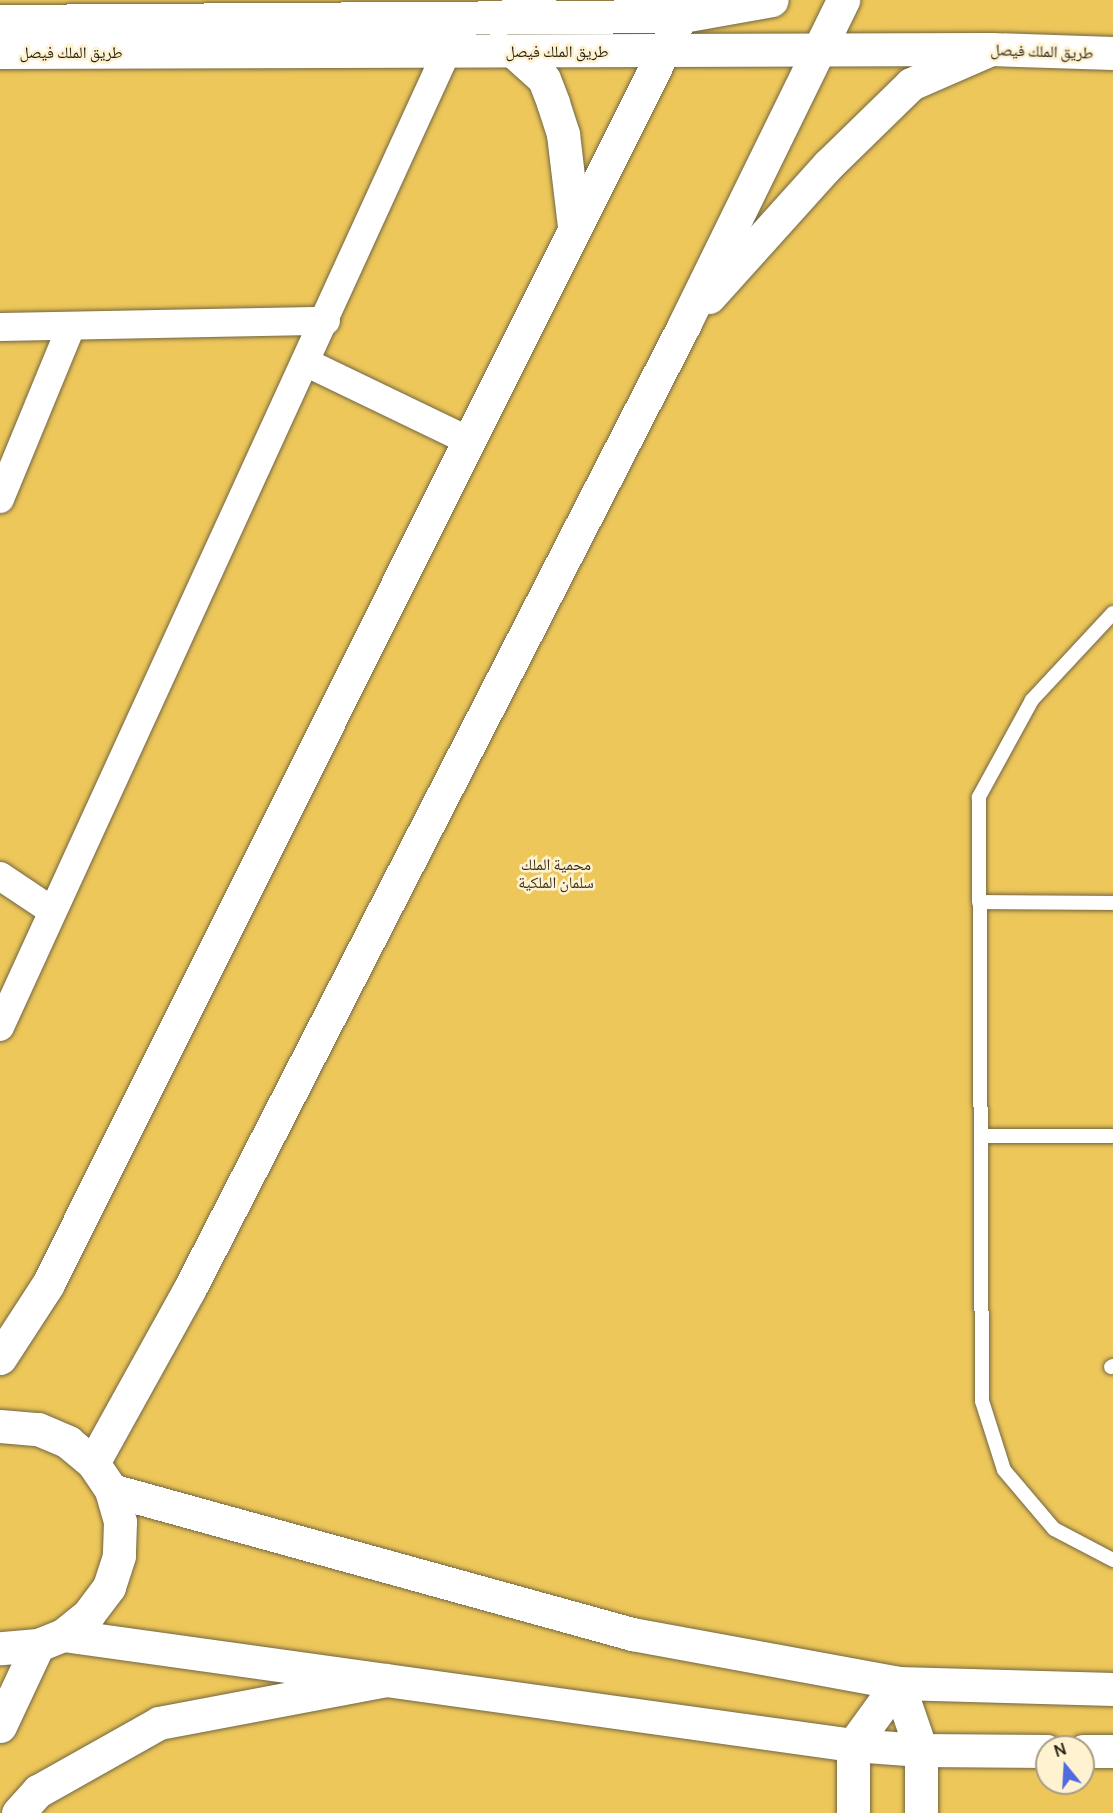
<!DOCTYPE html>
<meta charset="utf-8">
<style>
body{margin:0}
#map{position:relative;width:1113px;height:1813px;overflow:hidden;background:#f3e4bc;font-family:Manrope,"Noto Naskh Arabic",sans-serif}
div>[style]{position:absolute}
.green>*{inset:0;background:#edc75a}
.roads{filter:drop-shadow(0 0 2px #736541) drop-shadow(0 0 2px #736541)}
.lane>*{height:14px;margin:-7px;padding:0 7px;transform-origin:7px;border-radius:7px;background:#fff}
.street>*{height:28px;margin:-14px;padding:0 14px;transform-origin:14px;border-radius:14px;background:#fff}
.secondary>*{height:33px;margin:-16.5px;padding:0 16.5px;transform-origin:16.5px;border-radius:16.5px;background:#fff}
.highway>*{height:33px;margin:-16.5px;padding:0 16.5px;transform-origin:16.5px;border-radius:16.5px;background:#fff}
span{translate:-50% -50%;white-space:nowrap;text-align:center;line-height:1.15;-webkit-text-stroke:5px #fef2d1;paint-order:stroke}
.street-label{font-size:16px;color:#251f10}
.park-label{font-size:16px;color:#393019}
.north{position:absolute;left:1035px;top:1735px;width:60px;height:60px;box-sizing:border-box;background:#fef2d1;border:2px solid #a79e84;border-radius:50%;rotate:342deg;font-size:16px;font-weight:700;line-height:24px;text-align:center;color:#251f10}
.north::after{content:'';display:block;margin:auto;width:21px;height:27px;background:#506be0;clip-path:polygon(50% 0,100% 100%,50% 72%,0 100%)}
</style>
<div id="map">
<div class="green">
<i style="clip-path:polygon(evenodd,0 0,1113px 0,1113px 1813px,0 1813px,0 0,1047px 1747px,1083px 1747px,1083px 1783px,1047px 1783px,1047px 1747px)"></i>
</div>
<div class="roads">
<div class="lane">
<i style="left:1113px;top:613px;width:119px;rotate:133deg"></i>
<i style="left:1032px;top:700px;width:111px;rotate:118.7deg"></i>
<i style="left:979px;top:797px;width:604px;rotate:89.72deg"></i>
<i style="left:982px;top:1401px;width:72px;rotate:72.3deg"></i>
<i style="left:1004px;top:1470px;width:77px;rotate:49.7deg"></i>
<i style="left:1054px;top:1529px;width:67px;rotate:27.7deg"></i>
<i style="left:979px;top:902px;width:134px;rotate:0.4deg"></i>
<i style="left:981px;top:1136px;width:132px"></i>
<i style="left:1111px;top:1367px;width:2px;rotate:-27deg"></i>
</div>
<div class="street">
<i style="left:0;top:327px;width:326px;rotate:-1.1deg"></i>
<i style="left:305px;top:362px;width:180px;rotate:25.7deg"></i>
<i style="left:0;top:499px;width:186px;rotate:-67.6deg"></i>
<i style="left:0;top:876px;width:61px;rotate:33.7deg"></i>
<i style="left:0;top:1027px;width:1073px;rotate:-65.39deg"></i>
</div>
<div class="secondary">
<i style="left:0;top:21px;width:682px;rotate:-0.42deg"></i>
<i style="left:682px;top:16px;width:91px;rotate:-10.1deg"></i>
<i style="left:0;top:52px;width:991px;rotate:-0.17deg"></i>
<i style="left:991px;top:49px;width:122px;rotate:1.9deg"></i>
<i style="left:111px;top:1490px;width:541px;rotate:15.45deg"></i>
<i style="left:632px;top:1634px;width:270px;rotate:10.4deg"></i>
<i style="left:898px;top:1683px;width:215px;rotate:1.6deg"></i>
<i style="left:63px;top:1635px;width:798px;rotate:7.93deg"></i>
<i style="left:853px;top:1745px;width:68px;rotate:4.2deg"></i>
<i style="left:921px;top:1750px;width:126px;rotate:0.5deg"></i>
<i style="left:898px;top:1683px;width:71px;rotate:71.1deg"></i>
<i style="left:921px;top:1750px;width:63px;rotate:90deg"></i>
<i style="left:1083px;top:1751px;width:30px"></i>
<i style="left:853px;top:1813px;width:68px;rotate:-90deg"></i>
<i style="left:853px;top:1745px;width:77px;rotate:-54deg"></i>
</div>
<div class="highway">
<i style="left:498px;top:20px;width:46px;rotate:-26deg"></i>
<i style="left:514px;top:52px;width:40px;rotate:42deg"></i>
<i style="left:544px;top:79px;width:26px;rotate:69deg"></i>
<i style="left:553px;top:103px;width:33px;rotate:72deg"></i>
<i style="left:563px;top:134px;width:93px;rotate:83.2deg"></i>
<i style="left:709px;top:297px;width:178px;rotate:-48deg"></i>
<i style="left:828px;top:165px;width:116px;rotate:-44.3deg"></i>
<i style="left:911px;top:84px;width:87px;rotate:-23.6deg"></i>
<i style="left:0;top:1358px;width:88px;rotate:-57deg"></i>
<i style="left:48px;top:1284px;width:1435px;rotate:-63.47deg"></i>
<i style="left:0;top:1426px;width:38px;rotate:5deg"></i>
<i style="left:38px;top:1429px;width:33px;rotate:23deg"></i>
<i style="left:68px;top:1442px;width:33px;rotate:40deg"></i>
<i style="left:93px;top:1463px;width:32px;rotate:56deg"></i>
<i style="left:111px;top:1490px;width:33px;rotate:74deg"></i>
<i style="left:120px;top:1522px;width:34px;rotate:92deg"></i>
<i style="left:119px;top:1556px;width:33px;rotate:108deg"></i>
<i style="left:109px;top:1587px;width:34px;rotate:127deg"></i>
<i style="left:89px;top:1614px;width:33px;rotate:141deg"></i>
<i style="left:63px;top:1635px;width:27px;rotate:158deg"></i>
<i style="left:38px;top:1645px;width:38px;rotate:175deg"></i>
<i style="left:93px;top:1463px;width:198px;rotate:-61deg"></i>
<i style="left:189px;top:1290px;width:1085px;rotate:-62.84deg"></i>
<i style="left:684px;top:325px;width:362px;rotate:-63.9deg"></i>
<i style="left:0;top:1726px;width:89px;rotate:-64.9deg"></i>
<i style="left:18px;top:1813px;width:30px;rotate:-48deg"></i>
<i style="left:38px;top:1791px;width:139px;rotate:-29.3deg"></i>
<i style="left:159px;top:1723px;width:231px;rotate:-10.7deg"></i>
</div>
</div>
<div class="street-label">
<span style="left:557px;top:51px">طريق الملك فيصل</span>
<span style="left:1042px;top:51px;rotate:2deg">طريق الملك فيصل</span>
<span style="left:71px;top:52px">طريق الملك فيصل</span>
</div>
<div class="park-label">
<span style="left:556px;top:873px">محمية الملك<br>سلمان الملكية</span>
</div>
<div class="north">N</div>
</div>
